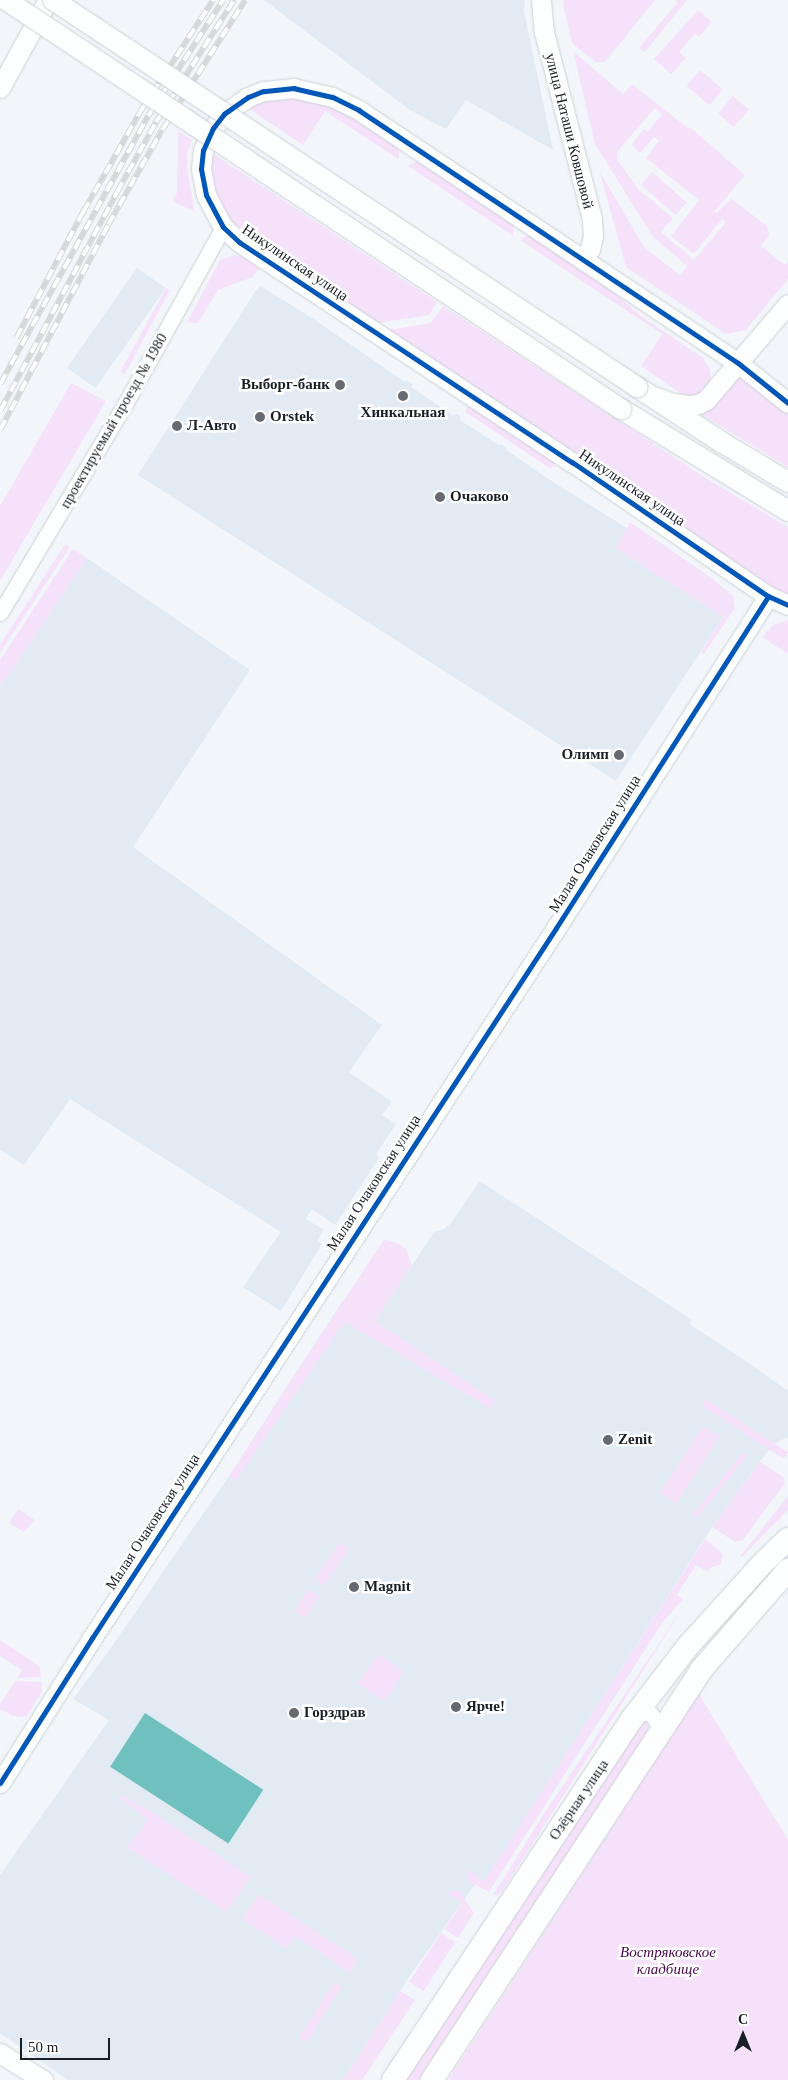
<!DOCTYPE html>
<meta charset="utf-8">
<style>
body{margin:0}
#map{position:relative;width:788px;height:2080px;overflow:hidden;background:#f2f6fa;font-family:Georgia,serif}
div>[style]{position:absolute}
.built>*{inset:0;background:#e2eaf4;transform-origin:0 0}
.green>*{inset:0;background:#f5e2fa;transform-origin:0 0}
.water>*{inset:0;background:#70c0bf;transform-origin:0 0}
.roads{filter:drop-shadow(0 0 1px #ccd1d6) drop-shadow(0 0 1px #ccd1d6)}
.minor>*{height:15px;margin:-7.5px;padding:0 7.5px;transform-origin:7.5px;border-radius:7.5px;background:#fdfefe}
.tertiary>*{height:19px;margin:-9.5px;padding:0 9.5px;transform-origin:9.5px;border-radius:9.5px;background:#fdfefe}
.secondary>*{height:20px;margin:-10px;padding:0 10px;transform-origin:10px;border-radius:10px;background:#fdfefe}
.primary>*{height:22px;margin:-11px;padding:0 11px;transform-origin:11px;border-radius:11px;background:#fdfefe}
.rail>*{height:5.5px;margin-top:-2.75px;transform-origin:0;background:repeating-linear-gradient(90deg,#fff 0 11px,#d6d7d8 0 22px);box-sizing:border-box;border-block:1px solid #d6d7d8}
.bridges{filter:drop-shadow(0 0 1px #ccd1d6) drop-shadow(0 0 1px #ccd1d6)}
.secondary-bridge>*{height:20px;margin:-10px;padding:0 10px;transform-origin:10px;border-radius:10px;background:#fdfefe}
.cycleway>*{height:5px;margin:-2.5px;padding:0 2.5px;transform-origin:2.5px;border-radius:2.5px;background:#0057b8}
.dots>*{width:14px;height:14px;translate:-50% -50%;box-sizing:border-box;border:2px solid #fff;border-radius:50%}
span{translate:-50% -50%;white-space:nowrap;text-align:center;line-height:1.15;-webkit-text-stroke:5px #fff;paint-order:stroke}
.street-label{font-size:15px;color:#1a1e26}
.poi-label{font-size:15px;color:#1a1e26;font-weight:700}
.right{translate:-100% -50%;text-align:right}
.left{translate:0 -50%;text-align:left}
.park-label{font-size:15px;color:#45064a;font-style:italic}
.north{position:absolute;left:718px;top:2010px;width:50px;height:50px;-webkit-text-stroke:4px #fff;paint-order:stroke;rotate:0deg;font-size:14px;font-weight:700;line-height:20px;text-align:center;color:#1a1e26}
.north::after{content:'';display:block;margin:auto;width:18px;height:22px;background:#1a1e26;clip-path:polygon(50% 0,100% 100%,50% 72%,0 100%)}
.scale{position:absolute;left:20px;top:2038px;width:90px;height:22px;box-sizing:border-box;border:2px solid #1a1e26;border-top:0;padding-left:6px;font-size:15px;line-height:18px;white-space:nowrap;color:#1a1e26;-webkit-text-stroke:4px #fff;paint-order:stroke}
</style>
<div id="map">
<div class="built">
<i style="clip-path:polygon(264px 0,525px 0,524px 11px,553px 150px,466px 100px,446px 129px,410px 110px)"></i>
<i style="left:137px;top:268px;width:35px;height:122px;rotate:35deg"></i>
<i style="clip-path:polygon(261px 286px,315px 320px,405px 382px,407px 380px,409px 382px,413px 384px,411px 387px,454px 416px,456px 414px,461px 417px,460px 420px,500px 446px,501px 444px,507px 448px,506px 450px,553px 482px,627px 528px,615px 548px,723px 617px,616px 781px,138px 475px,256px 290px)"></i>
<i style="clip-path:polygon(87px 558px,250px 670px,133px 847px,382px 1025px,349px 1072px,392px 1102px,382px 1115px,396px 1124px,376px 1154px,379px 1158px,335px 1225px,312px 1209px,306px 1219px,324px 1230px,317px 1241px,322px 1244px,281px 1311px,243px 1287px,281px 1232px,70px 1099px,24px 1165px,0 1150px,0 687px)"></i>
<i style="clip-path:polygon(480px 1181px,692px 1320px,689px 1324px,743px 1359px,788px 1391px,788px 1437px,773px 1444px,712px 1527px,484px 1882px,479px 1879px,465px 1898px,407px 1980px,343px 2080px,68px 2080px,0 2033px,0 1875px,109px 1720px,73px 1699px,108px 1652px,229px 1476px,343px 1300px,375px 1321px,434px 1232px,444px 1229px,450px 1224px)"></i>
</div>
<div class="green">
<i style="clip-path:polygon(564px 0,655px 0,605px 62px,595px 62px,572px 43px,563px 4px)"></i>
<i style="clip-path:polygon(675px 0,687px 0,645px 52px,639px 48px,678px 2px)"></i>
<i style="clip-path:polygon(698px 10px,712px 22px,699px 37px,695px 34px,679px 52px,686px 58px,671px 74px,654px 59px)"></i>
<i style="clip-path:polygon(evenodd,573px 51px,623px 94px,632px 84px,688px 128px,690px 127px,745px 175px,714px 212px,717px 213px,731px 198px,767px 226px,769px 235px,761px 246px,785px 265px,788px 261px,788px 279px,746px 330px,726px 334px,626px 267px,599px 170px,644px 247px,680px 275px,687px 266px,653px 237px,595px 144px,573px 51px,655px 108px,662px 114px,648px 132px,644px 129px,631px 145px,640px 153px,654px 137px,659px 141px,646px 158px,699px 200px,671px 236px,694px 254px,722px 219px,726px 222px,694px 260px,661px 232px,673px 218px,638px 189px,618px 161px,617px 154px,621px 147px,655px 108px)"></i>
<i style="left:700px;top:70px;width:30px;height:21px;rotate:40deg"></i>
<i style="left:733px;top:96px;width:21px;height:23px;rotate:41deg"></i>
<i style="clip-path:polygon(278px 98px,307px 100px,332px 107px,356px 119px,399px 147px,399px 156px,398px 159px,325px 111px,303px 145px,248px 108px,264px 101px)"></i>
<i style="clip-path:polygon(178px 131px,192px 140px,187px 154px,188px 174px,195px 212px,172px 201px,177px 193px)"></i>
<i style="clip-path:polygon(212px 153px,437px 302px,429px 315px,378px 323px,264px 249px,231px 220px,221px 206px,215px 191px,211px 172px)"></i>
<i style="clip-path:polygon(414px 162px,424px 163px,514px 224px,513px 236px,408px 166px)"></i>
<i style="left:652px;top:172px;width:46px;height:17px;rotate:41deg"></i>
<i style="clip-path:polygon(527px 236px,533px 236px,606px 285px,641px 316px,703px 358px,710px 369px,711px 377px,710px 383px,701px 394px,686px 396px,677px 391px,641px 366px,662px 334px,520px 240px)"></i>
<i style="clip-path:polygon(234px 255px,243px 257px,259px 268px,253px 277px,218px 290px,198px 323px,187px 322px,220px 260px)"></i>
<i style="clip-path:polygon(166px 288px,170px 290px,125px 374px,120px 372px)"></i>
<i style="clip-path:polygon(443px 306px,709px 480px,788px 527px,788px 594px,773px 588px,388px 330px,431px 323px)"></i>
<i style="clip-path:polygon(737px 374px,788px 414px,788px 467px,702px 415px,702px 411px)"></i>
<i style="clip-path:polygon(71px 383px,106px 401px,0 581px,0 506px)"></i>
<i style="clip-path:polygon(468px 406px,491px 417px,556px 460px,551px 469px,465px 412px)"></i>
<i style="clip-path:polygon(630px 522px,709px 576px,733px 596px,735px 608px,704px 654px,701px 652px,723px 617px,615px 548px)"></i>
<i style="clip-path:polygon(65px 544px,70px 547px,0 653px,0 645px)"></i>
<i style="clip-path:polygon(73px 549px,87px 558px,0 687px,0 660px)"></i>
<i style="clip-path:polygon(788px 620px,788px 654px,762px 637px,773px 625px)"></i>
<i style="clip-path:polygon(384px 1239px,400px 1244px,406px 1249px,412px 1265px,375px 1321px,495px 1400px,491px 1409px,345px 1322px,236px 1480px,229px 1476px)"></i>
<i style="left:706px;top:1399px;width:98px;height:8px;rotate:33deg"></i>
<i style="left:703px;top:1426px;width:20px;height:80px;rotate:33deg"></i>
<i style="left:742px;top:1453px;width:6px;height:80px;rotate:39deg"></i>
<i style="clip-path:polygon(760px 1462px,783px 1477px,785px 1483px,743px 1540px,735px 1542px,712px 1527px)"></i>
<i style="clip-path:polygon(788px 1496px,788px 1510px,741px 1558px,741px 1555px)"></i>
<i style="clip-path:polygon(18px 1509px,35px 1520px,24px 1532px,9px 1523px)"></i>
<i style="clip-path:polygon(705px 1539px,723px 1554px,721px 1564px,710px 1568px,708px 1572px,696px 1565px,677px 1595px,683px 1599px,663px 1622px,489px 1892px,469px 1881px,465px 1869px,484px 1881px)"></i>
<i style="left:340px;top:1542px;width:12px;height:45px;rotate:35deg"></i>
<i style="left:308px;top:1589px;width:13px;height:26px;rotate:32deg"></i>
<i style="clip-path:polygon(687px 1602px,503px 1890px,497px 1895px,493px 1895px,547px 1809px)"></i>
<i style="clip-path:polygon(0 1640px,35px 1663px,40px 1668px,41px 1677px,17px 1678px,22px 1670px,0 1656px)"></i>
<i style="left:378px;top:1654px;width:32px;height:36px;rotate:34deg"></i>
<i style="clip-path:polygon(15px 1681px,42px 1682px,42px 1692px,26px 1717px,13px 1716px,0 1709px,0 1704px)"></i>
<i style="clip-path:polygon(699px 1694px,788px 1840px,788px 2080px,448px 2080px)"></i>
<i style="clip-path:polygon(643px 1720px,648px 1723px,648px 1730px,419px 2080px,400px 2080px)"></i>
<i style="clip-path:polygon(122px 1795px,152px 1812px,251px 1877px,227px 1912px,127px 1848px,148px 1819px,119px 1798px)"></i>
<i style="clip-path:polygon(459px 1890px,474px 1913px,458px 1938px,444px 1929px,462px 1903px,447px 1893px)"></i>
<i style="clip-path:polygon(259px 1894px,358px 1959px,350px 1973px,295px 1936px,287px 1949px,242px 1919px)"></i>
<i style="left:441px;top:1933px;width:17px;height:58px;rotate:33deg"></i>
<i style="left:334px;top:1982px;width:9px;height:66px;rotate:32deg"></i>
<i style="clip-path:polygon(400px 1991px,415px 2000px,362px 2080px,343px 2080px)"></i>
</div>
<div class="water">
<i style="left:145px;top:1713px;width:141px;height:64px;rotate:33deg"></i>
</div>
<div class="roads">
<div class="minor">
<i style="left:0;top:613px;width:244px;rotate:-59.1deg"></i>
<i style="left:125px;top:404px;width:202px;rotate:-61deg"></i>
<i style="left:632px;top:1719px;width:10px;rotate:-37deg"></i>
<i style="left:640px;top:1713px;width:10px"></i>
<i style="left:650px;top:1713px;width:15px;rotate:53deg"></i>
<i style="left:659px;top:1725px;width:10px;rotate:101deg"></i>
</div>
<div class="tertiary">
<i style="left:541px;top:0;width:32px;rotate:85deg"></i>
<i style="left:544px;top:32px;width:193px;rotate:75.6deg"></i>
<i style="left:592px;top:219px;width:17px;rotate:87deg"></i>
<i style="left:593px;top:236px;width:13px;rotate:103deg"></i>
<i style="left:590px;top:249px;width:13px;rotate:119deg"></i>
<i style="left:0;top:88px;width:100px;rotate:-61.4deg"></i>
<i style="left:657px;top:397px;width:17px;rotate:21deg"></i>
<i style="left:673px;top:403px;width:17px;rotate:7deg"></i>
<i style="left:690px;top:405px;width:8px;rotate:-7deg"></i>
<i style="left:698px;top:404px;width:9px;rotate:-27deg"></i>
<i style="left:706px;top:400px;width:126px;rotate:-49.5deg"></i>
<i style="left:788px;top:403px;width:64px;rotate:-141.3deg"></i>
<i style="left:738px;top:363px;width:133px;rotate:-146.3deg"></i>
<i style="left:627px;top:289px;width:322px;rotate:-146.3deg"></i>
<i style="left:359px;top:110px;width:30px;rotate:-154deg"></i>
<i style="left:332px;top:97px;width:39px;rotate:-167deg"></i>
<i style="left:294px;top:88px;width:31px;rotate:174deg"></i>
<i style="left:263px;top:91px;width:16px;rotate:158deg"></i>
<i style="left:248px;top:97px;width:29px;rotate:145deg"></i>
<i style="left:224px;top:114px;width:18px;rotate:128deg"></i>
<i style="left:213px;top:128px;width:24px;rotate:114deg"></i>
<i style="left:203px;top:150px;width:19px;rotate:96deg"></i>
<i style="left:201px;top:169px;width:26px;rotate:79deg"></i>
<i style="left:206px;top:195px;width:36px;rotate:62deg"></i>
<i style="left:223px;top:227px;width:22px;rotate:43deg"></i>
<i style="left:239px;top:242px;width:399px;rotate:33.5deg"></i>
<i style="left:572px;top:462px;width:237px;rotate:34.4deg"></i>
<i style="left:768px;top:596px;width:22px;rotate:24deg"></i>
<i style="left:0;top:1783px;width:172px;rotate:-57.6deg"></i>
<i style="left:92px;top:1638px;width:848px;rotate:-56.83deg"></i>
<i style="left:556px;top:928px;width:394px;rotate:-57.4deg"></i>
<i style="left:0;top:2053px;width:51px;rotate:32.1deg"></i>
</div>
<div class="secondary">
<i style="left:637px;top:387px;width:103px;rotate:33.1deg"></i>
<i style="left:723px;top:443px;width:76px;rotate:31deg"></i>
<i style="left:621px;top:409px;width:196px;rotate:31.4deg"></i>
</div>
<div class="primary">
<i style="left:393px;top:2080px;width:433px;rotate:-56.5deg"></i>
<i style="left:632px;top:1719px;width:92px;rotate:-52.5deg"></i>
<i style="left:688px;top:1646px;width:112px;rotate:-47.9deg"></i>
<i style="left:763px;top:1563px;width:35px;rotate:-44deg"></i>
<i style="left:432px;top:2080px;width:490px;rotate:-56.7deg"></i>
<i style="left:701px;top:1670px;width:133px;rotate:-49deg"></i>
</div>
</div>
<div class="rail">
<i style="left:16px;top:338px;width:143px;rotate:-62deg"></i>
<i style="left:83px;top:212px;width:115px;rotate:-60.3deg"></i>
<i style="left:140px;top:112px;width:134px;rotate:-56.9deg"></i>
<i style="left:0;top:384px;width:306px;rotate:-61.1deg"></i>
<i style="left:148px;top:116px;width:138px;rotate:-57.1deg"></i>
<i style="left:0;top:411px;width:248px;rotate:-61.9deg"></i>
<i style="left:117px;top:192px;width:80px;rotate:-60.9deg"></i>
<i style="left:156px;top:122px;width:145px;rotate:-57.4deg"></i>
<i style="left:0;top:430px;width:232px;rotate:-62.2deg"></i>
<i style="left:108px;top:225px;width:109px;rotate:-60.4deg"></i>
<i style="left:162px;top:130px;width:154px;rotate:-57.4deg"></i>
</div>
<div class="bridges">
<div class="secondary-bridge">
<i style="left:6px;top:0;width:739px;rotate:33.63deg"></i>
<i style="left:53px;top:0;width:701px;rotate:33.53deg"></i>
</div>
</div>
<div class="cycleway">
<i style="left:788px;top:403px;width:64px;rotate:-141.3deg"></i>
<i style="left:738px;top:363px;width:133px;rotate:-146.3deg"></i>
<i style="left:627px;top:289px;width:322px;rotate:-146.3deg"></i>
<i style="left:359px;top:110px;width:30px;rotate:-154deg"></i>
<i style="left:332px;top:97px;width:39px;rotate:-167deg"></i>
<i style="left:294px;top:88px;width:31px;rotate:174deg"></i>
<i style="left:263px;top:91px;width:16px;rotate:158deg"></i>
<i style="left:248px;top:97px;width:29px;rotate:145deg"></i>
<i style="left:224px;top:114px;width:18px;rotate:128deg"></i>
<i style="left:213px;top:128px;width:24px;rotate:114deg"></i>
<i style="left:203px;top:150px;width:19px;rotate:96deg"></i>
<i style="left:201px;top:169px;width:26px;rotate:79deg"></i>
<i style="left:206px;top:195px;width:36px;rotate:62deg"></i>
<i style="left:223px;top:227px;width:22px;rotate:43deg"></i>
<i style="left:239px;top:242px;width:399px;rotate:33.5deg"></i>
<i style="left:572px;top:462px;width:237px;rotate:34.4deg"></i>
<i style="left:768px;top:596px;width:22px;rotate:24deg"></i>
<i style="left:0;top:1783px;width:172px;rotate:-57.6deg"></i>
<i style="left:92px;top:1638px;width:848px;rotate:-56.83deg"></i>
<i style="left:556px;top:928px;width:394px;rotate:-57.4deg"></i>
</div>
<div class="dots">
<i style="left:340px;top:385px;background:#666a70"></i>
<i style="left:403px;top:396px;background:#666a70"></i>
<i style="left:260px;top:417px;background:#666a70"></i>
<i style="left:177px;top:426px;background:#666a70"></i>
<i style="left:440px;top:497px;background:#666a70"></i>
<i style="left:619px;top:755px;background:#666a70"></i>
<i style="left:608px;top:1440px;background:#666a70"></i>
<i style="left:354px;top:1587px;background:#666a70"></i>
<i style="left:456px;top:1707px;background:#666a70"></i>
<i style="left:294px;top:1713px;background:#666a70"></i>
</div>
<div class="street-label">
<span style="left:569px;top:131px;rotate:76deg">улица Наташи Ковшовой</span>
<span style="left:295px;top:263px;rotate:34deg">Никулинская улица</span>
<span style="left:114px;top:421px;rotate:-60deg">проектируемый проезд № 1980</span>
<span style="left:632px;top:488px;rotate:34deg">Никулинская улица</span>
<span style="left:595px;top:844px;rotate:-58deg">Малая Очаковская улица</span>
<span style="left:374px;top:1183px;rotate:-57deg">Малая Очаковская улица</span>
<span style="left:153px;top:1522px;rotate:-57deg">Малая Очаковская улица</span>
<span style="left:579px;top:1800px;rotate:-56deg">Озёрная улица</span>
</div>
<div class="poi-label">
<span class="right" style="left:330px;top:385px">Выборг-банк</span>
<span style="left:403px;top:413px">Хинкальная</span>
<span class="left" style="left:270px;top:417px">Orstek</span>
<span class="left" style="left:187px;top:426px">Л-Авто</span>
<span class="left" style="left:450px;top:497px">Очаково</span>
<span class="right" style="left:609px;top:755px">Олимп</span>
<span class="left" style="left:618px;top:1440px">Zenit</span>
<span class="left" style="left:364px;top:1587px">Magnit</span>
<span class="left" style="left:466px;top:1707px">Ярче!</span>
<span class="left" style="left:304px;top:1713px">Горздрав</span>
</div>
<div class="park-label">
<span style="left:668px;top:1961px">Востряковское<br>кладбище</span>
</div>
<div class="north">С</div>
<div class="scale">50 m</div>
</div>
